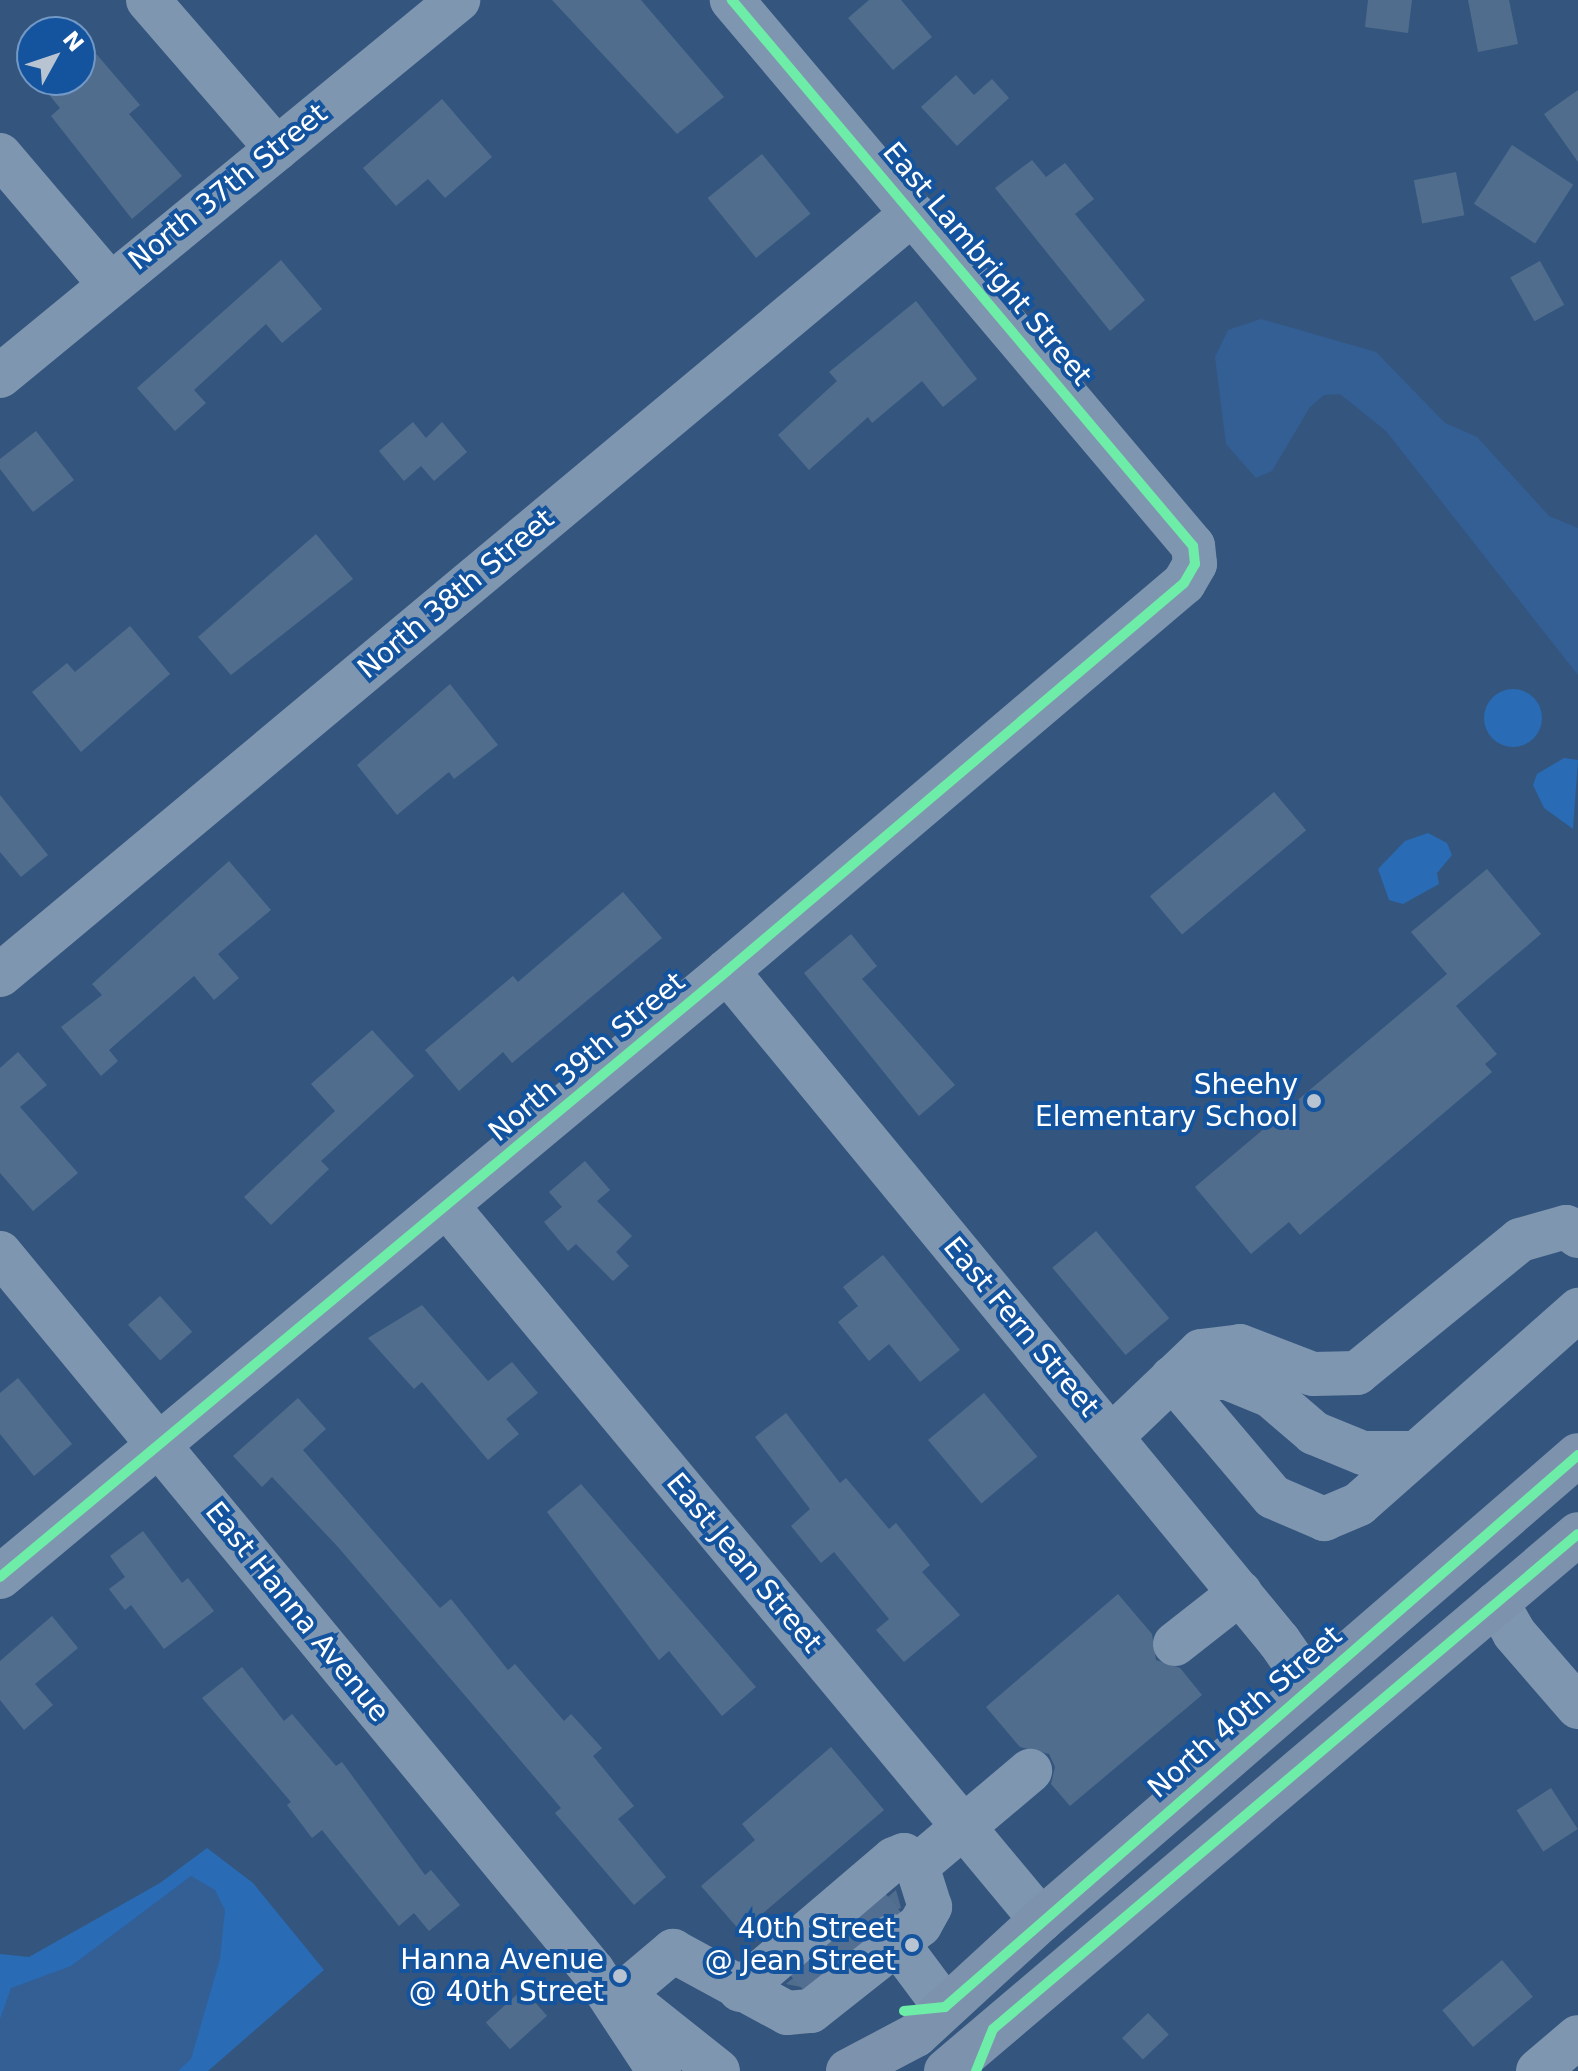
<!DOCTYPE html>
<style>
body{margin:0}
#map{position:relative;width:1578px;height:2071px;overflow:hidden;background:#34567e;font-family:"DejaVu Sans",sans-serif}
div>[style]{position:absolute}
.green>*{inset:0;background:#296bb4}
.round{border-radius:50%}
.water>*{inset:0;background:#335f95}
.building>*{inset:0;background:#516d8d;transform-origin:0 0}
.minor-tunnel>*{height:44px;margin-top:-22px;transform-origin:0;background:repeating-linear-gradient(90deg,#526f91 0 44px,transparent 0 66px)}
.minor>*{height:44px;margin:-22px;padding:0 22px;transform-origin:22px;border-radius:22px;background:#7f96b0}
.major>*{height:44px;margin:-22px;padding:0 22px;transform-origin:22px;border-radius:22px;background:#7d93ad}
.cycleway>*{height:10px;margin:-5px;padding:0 5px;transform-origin:5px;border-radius:5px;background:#6deda7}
.dots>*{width:22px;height:22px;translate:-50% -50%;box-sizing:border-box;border:4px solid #14539e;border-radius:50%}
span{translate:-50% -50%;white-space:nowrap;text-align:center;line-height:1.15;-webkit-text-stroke:8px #14539e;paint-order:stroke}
.street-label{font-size:28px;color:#fff}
.poi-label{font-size:28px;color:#fff}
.right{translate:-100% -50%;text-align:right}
.north{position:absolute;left:16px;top:16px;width:80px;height:80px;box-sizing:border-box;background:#14539e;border:2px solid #7298c5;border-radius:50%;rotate:50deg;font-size:22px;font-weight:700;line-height:32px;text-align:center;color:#fff}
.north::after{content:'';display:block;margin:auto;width:28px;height:36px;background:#b8c4d2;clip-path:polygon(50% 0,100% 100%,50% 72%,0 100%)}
</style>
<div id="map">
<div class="green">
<i class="round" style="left:1484px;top:689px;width:58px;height:58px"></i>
<i style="clip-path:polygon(1564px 758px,1578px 760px,1573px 829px,1544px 808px,1533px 785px,1537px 774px)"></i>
<i style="clip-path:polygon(1428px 833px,1447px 843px,1452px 855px,1437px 873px,1439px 884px,1403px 904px,1389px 900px,1378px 869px,1405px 841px)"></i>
<i style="clip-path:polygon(207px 1848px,253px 1883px,324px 1970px,208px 2071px,0 2071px,0 1954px,29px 1957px,160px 1883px)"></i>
</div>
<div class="water">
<i style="clip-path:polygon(1261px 319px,1376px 352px,1445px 423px,1477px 437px,1549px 516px,1578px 528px,1578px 675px,1386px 431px,1340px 394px,1324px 395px,1310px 407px,1272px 471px,1256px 478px,1226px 444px,1215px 357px,1228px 330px)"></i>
<i style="clip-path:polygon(191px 1876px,215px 1890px,225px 1910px,220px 1959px,191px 2059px,178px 2071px,0 2071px,0 2019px,11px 1988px,71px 1966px)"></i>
</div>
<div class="building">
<i style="clip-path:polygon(552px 0,641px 0,724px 97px,677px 134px)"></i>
<i style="clip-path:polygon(869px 0,901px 0,932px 37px,893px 70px,848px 18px)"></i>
<i style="clip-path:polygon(1368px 0,1412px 0,1408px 33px,1365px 27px)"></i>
<i style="clip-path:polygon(1468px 0,1509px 0,1518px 44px,1478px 52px)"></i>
<i style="clip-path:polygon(80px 35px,140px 105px,129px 114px,182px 176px,132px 219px,51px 116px,60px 108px,37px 80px,80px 80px)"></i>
<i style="clip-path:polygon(956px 75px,974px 95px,992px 79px,1009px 98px,957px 146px,921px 107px)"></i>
<i style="clip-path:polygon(1578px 90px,1578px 162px,1544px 114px)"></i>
<i style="clip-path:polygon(442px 99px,492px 157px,445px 198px,428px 179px,396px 206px,363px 168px)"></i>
<i style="left:1512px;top:145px;width:73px;height:70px;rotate:33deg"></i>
<i style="left:762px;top:154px;width:77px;height:70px;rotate:51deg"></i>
<i style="clip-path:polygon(1032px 160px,1046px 177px,1065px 163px,1094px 199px,1075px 214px,1145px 300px,1110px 331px,995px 188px)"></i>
<i style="left:1456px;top:172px;width:44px;height:43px;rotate:79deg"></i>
<i style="clip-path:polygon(281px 260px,322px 309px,282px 343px,266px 324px,194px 390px,206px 403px,175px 431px,137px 388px)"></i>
<i style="left:1540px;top:261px;width:50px;height:34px;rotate:61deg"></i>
<i style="clip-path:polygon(916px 301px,977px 379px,943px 407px,922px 381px,872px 423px,868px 417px,809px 470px,778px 435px,837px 381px,829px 372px)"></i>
<i style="clip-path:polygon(413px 422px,426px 438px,442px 422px,467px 452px,434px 481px,421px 466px,404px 481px,379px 451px)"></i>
<i style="clip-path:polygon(36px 431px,74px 480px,33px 512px,0 469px,0 459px)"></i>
<i style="clip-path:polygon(316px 534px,353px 579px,231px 675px,198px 637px)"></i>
<i style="clip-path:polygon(130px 626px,170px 674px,81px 752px,32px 692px,67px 663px,75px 672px)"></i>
<i style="clip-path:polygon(450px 684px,498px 745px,454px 779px,449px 772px,397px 815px,357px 765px)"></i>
<i style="left:1274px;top:792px;width:50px;height:162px;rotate:50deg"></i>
<i style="clip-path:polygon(0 795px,48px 855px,21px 877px,0 852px)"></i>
<i style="clip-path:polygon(229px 861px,271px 910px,218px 954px,239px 978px,214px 1000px,194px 976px,109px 1050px,118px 1061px,101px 1076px,61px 1027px,102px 995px,92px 984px)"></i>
<i style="clip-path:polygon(1487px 869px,1541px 934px,1456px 1006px,1497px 1054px,1485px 1064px,1492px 1072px,1300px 1235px,1289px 1222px,1251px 1254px,1195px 1187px,1447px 974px,1411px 932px)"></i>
<i style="clip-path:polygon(623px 892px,662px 938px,512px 1063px,503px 1052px,459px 1091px,425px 1050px,513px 976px,518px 982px)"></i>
<i style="clip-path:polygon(851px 934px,877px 966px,862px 979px,955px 1085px,919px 1116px,804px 973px)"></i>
<i style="clip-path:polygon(372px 1030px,414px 1076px,321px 1161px,329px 1169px,271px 1225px,244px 1197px,335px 1111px,311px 1084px)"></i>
<i style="clip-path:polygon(18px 1052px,47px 1085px,20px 1107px,78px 1173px,33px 1211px,0 1173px,0 1068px)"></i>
<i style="clip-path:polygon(585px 1161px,610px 1190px,597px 1201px,632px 1236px,616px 1252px,629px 1266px,613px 1281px,576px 1244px,568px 1251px,544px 1222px,562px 1207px,549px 1192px)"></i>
<i style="left:1096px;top:1231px;width:114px;height:57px;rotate:50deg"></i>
<i style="clip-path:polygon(883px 1255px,960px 1350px,920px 1382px,889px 1344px,869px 1361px,838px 1322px,858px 1306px,843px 1287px)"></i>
<i style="left:160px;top:1296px;width:48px;height:43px;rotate:48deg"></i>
<i style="clip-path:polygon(422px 1305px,488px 1381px,512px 1362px,538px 1393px,506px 1419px,519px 1434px,488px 1460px,422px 1382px,414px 1389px,368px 1338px)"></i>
<i style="clip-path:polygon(18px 1378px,72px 1444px,34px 1476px,0 1434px,0 1393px)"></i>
<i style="left:984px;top:1393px;width:83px;height:73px;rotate:50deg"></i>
<i style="clip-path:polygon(298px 1398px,326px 1429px,303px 1450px,440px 1608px,451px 1599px,508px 1670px,515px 1664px,564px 1721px,571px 1714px,602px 1748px,593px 1756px,634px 1806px,618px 1819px,666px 1877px,634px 1905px,555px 1813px,561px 1808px,338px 1547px,272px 1477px,262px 1487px,233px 1456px)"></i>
<i style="clip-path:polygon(786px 1413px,840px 1483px,846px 1478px,889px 1529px,896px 1523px,930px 1565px,922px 1572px,960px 1615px,904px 1662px,876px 1630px,889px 1619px,834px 1552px,821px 1563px,791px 1526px,810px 1509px,755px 1437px)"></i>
<i style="clip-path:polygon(581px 1484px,756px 1687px,722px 1716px,669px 1651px,659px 1660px,547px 1512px)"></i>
<i style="clip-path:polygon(143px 1531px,182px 1583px,188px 1578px,214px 1611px,164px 1649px,131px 1605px,125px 1610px,109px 1589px,125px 1577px,110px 1556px)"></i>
<i style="clip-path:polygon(1118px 1594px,1152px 1634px,1156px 1660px,1180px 1668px,1202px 1695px,1070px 1806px,1051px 1784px,1055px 1767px,1049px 1754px,1020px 1747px,986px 1707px)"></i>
<i style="clip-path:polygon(52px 1616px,78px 1648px,35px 1684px,53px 1705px,24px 1730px,0 1700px,0 1661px)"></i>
<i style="clip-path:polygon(242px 1667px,284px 1721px,292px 1714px,336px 1766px,342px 1762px,425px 1875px,431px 1870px,460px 1905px,429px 1931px,414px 1913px,399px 1926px,322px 1830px,312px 1838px,287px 1805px,291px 1802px,202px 1698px)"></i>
<i style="clip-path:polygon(831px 1747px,884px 1810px,741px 1932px,701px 1886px,755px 1840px,742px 1824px)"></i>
<i style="left:1551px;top:1788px;width:49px;height:41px;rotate:57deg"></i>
<i style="clip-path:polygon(896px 1890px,901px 1908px,876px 1917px,868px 1934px,801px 1987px,786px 1984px)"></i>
<i style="left:1502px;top:1960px;width:48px;height:78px;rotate:50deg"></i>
<i style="left:523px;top:1989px;width:36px;height:50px;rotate:48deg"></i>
<i style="left:1148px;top:2013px;width:30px;height:36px;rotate:46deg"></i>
</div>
<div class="minor-tunnel">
<i style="left:863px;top:1901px;width:45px;rotate:50.4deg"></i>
<i style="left:830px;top:1928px;width:46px;rotate:52.1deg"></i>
<i style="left:800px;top:1953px;width:45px;rotate:48.6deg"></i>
</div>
<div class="minor">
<i style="left:148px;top:0;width:197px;rotate:49.1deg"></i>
<i style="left:0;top:155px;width:168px;rotate:49.6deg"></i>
<i style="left:0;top:376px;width:593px;rotate:-39.38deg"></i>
<i style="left:727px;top:971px;width:868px;rotate:50.52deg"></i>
<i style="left:1279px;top:1641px;width:55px;rotate:55.4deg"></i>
<i style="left:0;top:975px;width:1189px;rotate:-39.85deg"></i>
<i style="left:447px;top:1206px;width:929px;rotate:50.24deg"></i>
<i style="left:0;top:1253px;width:931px;rotate:50.45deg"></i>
<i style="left:593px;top:1971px;width:120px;rotate:56.6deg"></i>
<i style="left:1172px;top:1378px;width:156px;rotate:49.7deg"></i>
<i style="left:1273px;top:1497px;width:56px;rotate:23.3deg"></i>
<i style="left:1324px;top:1519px;width:38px;rotate:-23deg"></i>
<i style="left:1359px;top:1504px;width:293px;rotate:-41.5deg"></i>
<i style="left:1172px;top:1378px;width:55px"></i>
<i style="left:1227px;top:1378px;width:48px;rotate:22.2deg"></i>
<i style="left:1271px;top:1396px;width:57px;rotate:40.7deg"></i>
<i style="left:1314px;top:1433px;width:53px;rotate:22.2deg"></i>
<i style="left:1363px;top:1453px;width:49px"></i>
<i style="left:1111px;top:1437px;width:124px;rotate:-43.7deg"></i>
<i style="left:1201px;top:1351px;width:39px;rotate:-7deg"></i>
<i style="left:1240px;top:1346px;width:78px;rotate:21deg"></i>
<i style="left:1313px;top:1374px;width:44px;rotate:-1.3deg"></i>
<i style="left:1357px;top:1373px;width:210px;rotate:-39.2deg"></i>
<i style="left:1520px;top:1240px;width:48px;rotate:-15.8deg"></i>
<i style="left:1566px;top:1227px;width:15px;rotate:37deg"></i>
<i style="left:0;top:1577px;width:946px;rotate:-39.81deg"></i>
<i style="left:727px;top:971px;width:599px;rotate:-40.33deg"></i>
<i style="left:1184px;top:583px;width:22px;rotate:-60deg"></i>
<i style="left:1195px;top:564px;width:18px;rotate:-96deg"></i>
<i style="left:1193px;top:546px;width:715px;rotate:-130.18deg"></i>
<i style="left:1497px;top:1603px;width:34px;rotate:60deg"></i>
<i style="left:1514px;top:1633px;width:98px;rotate:49.1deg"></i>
<i style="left:1175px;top:1644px;width:83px;rotate:-38.1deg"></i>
<i style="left:892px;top:1936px;width:89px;rotate:53.3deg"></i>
<i style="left:740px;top:1990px;width:202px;rotate:-40.4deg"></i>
<i style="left:894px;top:1859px;width:11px;rotate:-22deg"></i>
<i style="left:904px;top:1855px;width:17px;rotate:40deg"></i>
<i style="left:622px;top:1994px;width:67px;rotate:-40.1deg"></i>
<i style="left:673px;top:1951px;width:130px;rotate:28.5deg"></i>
<i style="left:787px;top:2013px;width:24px;rotate:-5deg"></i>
<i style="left:811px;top:2011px;width:139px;rotate:-38.3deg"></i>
<i style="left:920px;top:1925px;width:21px;rotate:-61deg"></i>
<i style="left:930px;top:1907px;width:43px;rotate:-107.6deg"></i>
<i style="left:917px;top:1866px;width:148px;rotate:-40.1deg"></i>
<i style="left:635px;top:2005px;width:106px;rotate:38.5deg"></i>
<i style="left:1538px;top:2071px;width:52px;rotate:-40.4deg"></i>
</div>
<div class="major">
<i style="left:848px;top:2071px;width:77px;rotate:-27.9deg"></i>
<i style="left:916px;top:2035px;width:170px;rotate:-42.6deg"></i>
<i style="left:1041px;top:1920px;width:710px;rotate:-40.89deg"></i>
<i style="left:946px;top:2071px;width:829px;rotate:-40.35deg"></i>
</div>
<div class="cycleway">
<i style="left:0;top:1577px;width:946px;rotate:-39.81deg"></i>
<i style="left:727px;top:971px;width:599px;rotate:-40.33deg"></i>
<i style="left:1184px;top:583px;width:22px;rotate:-60deg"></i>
<i style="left:1195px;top:564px;width:18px;rotate:-96deg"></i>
<i style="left:1193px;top:546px;width:715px;rotate:-130.18deg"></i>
<i style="left:904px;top:2011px;width:41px;rotate:-5.6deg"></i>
<i style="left:945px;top:2007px;width:840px;rotate:-41.09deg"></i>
<i style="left:976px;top:2071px;width:45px;rotate:-68deg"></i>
<i style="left:993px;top:2029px;width:766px;rotate:-40.24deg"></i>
</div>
<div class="dots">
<i style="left:1314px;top:1101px;background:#b8c4d2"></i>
<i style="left:912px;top:1945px;background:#b8c4d2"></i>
<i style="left:620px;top:1976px;background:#b8c4d2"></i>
</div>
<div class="street-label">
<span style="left:228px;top:187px;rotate:-39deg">North 37th Street</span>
<span style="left:987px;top:264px;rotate:50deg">East Lambright Street</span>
<span style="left:456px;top:594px;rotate:-40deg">North 38th Street</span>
<span style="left:587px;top:1057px;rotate:-40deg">North 39th Street</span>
<span style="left:1021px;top:1327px;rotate:50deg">East Fern Street</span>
<span style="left:744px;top:1563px;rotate:50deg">East Jean Street</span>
<span style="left:297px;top:1612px;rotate:51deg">East Hanna Avenue</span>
<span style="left:1245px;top:1712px;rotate:-41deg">North 40th Street</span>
</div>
<div class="poi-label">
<span class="right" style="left:1298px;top:1101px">Sheehy<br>Elementary School</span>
<span class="right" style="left:896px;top:1945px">40th Street<br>@ Jean Street</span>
<span class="right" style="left:604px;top:1976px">Hanna Avenue<br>@ 40th Street</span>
</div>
<div class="north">N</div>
</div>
